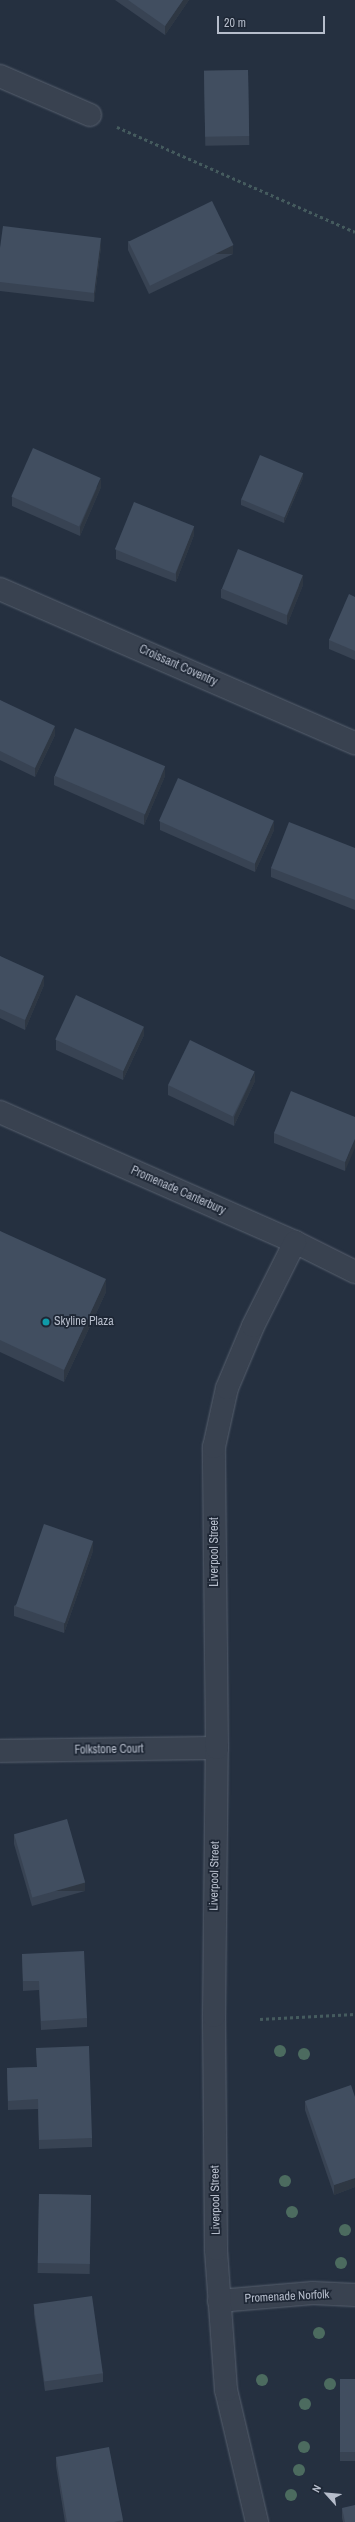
<!DOCTYPE html>
<style>
body{margin:0}
#map{position:relative;width:355px;height:2522px;overflow:hidden;background:#253040;font-family:"Archivo Narrow",sans-serif}
div>[style]{position:absolute}
.path>*{height:2.5px;margin-top:-1.25px;transform-origin:0;background:repeating-linear-gradient(90deg,#455b5e 0 3px,transparent 0 6px)}
.roads{filter:drop-shadow(0 0 1px #57606e) drop-shadow(0 0 1px #57606e)}
.minor>*{height:22px;margin:-11px;padding:0 11px;transform-origin:11px;border-radius:11px;background:#394250}
.trees>*{width:12px;height:12px;margin:-6px;border-radius:50%;background:#4c6b5f}
.wall>*{inset:0;background:#384353;transform-origin:0 0}
.shaded-wall>*{inset:0;background:#2e3743;transform-origin:0 0}
.building>*{inset:0;background:#414e60;transform-origin:0 0}
.dots>*{width:11px;height:11px;translate:-50% -50%;box-sizing:border-box;border:2px solid #1e2735;border-radius:50%}
span{translate:-50% -50%;white-space:nowrap;text-align:center;line-height:1.15;-webkit-text-stroke:3.5px #1e2735;paint-order:stroke}
.street-label{font-size:12px;color:#b6bdcb}
.poi-label{font-size:12px;color:#b6bdcb}
.left{translate:0 -50%;text-align:left}
.north{position:absolute;left:307px;top:2474px;width:40px;height:40px;-webkit-text-stroke:3px #1e2735;paint-order:stroke;rotate:297deg;font-size:11px;font-weight:700;line-height:16px;text-align:center;color:#b6bdcb}
.north::after{content:'';display:block;margin:auto;width:14px;height:18px;background:#b6bdcb;clip-path:polygon(50% 0,100% 100%,50% 72%,0 100%)}
.scale{position:absolute;left:217px;top:16px;width:108px;height:18px;box-sizing:border-box;border:2px solid #b6bdcb;border-top:0;padding-left:5px;font-size:12px;line-height:14px;white-space:nowrap;color:#b6bdcb;-webkit-text-stroke:3px #1e2735;paint-order:stroke}
</style>
<div id="map">
<div class="path">
<i style="left:117px;top:127px;width:260px;rotate:23.8deg"></i>
<i style="left:260px;top:2019px;width:95px;rotate:-3deg"></i>
</div>
<div class="roads">
<div class="minor">
<i style="left:0;top:76px;width:98px;rotate:23.4deg"></i>
<i style="left:0;top:589px;width:387px;rotate:23.5deg"></i>
<i style="left:0;top:1112px;width:322px;rotate:23.8deg"></i>
<i style="left:295px;top:1242px;width:67px;rotate:26.6deg"></i>
<i style="left:0;top:1751px;width:217px;rotate:-0.8deg"></i>
<i style="left:219px;top:2301px;width:94px;rotate:-4.9deg"></i>
<i style="left:313px;top:2293px;width:42px;rotate:2.7deg"></i>
<i style="left:257px;top:2522px;width:136px;rotate:-103.2deg"></i>
<i style="left:226px;top:2390px;width:141px;rotate:-94.1deg"></i>
<i style="left:216px;top:2249px;width:233px;rotate:-90.5deg"></i>
<i style="left:214px;top:2016px;width:268px;rotate:-89.4deg"></i>
<i style="left:217px;top:1748px;width:301px;rotate:-90.6deg"></i>
<i style="left:214px;top:1447px;width:60px;rotate:-77.6deg"></i>
<i style="left:227px;top:1388px;width:67px;rotate:-67.2deg"></i>
<i style="left:253px;top:1326px;width:94px;rotate:-63.4deg"></i>
</div>
</div>
<div class="trees">
<i style="left:280px;top:2051px"></i>
<i style="left:304px;top:2054px"></i>
<i style="left:285px;top:2181px"></i>
<i style="left:292px;top:2212px"></i>
<i style="left:345px;top:2230px"></i>
<i style="left:341px;top:2263px"></i>
<i style="left:319px;top:2333px"></i>
<i style="left:262px;top:2380px"></i>
<i style="left:330px;top:2384px"></i>
<i style="left:305px;top:2404px"></i>
<i style="left:304px;top:2447px"></i>
<i style="left:299px;top:2470px"></i>
<i style="left:291px;top:2495px"></i>
</div>
<div class="wall">
<i style="clip-path:polygon(115px 0,189px 0,165px 35px)"></i>
<i style="left:248px;top:70px;width:75px;height:44px;rotate:89deg"></i>
<i style="clip-path:polygon(128px 241px,233px 254px,149px 294px,128px 250px)"></i>
<i style="clip-path:polygon(101px 247px,94px 302px,0 291px,0 248px)"></i>
<i style="clip-path:polygon(303px 478px,284px 523px,241px 505px,241px 499px)"></i>
<i style="clip-path:polygon(101px 487px,80px 536px,12px 506px,12px 497px)"></i>
<i style="clip-path:polygon(194px 535px,176px 582px,116px 559px,116px 550px)"></i>
<i style="clip-path:polygon(303px 585px,287px 625px,221px 598px,221px 589px)"></i>
<i style="clip-path:polygon(355px 597px,355px 660px,329px 649px,329px 640px)"></i>
<i style="clip-path:polygon(0 700px,55px 735px,35px 777px,0 760px)"></i>
<i style="clip-path:polygon(54px 776px,165px 776px,144px 825px,54px 785px)"></i>
<i style="clip-path:polygon(160px 821px,274px 830px,255px 872px,160px 830px)"></i>
<i style="clip-path:polygon(355px 848px,355px 910px,271px 877px,271px 868px)"></i>
<i style="clip-path:polygon(0 956px,44px 985px,25px 1030px,0 1018px)"></i>
<i style="clip-path:polygon(144px 1035px,123px 1080px,56px 1050px,56px 1040px)"></i>
<i style="clip-path:polygon(255px 1081px,234px 1126px,168px 1095px,168px 1085px)"></i>
<i style="clip-path:polygon(355px 1117px,345px 1171px,274px 1143px,274px 1133px)"></i>
<i style="clip-path:polygon(0 1231px,106px 1292px,64px 1382px,0 1352px)"></i>
<i style="clip-path:polygon(93px 1551px,64px 1633px,14px 1616px,14px 1606px)"></i>
<i style="clip-path:polygon(14px 1834px,85px 1891px,32px 1906px,14px 1844px)"></i>
<i style="clip-path:polygon(22px 1954px,87px 2018px,87px 2027px,41px 2030px,39px 1990px,23px 1991px)"></i>
<i style="clip-path:polygon(36px 2048px,92px 2138px,92px 2147px,39px 2149px,38px 2109px,8px 2110px,7px 2068px,37px 2067px)"></i>
<i style="clip-path:polygon(355px 2097px,355px 2187px,334px 2195px,305px 2110px,305px 2101px)"></i>
<i style="left:39px;top:2194px;width:52px;height:79px;rotate:1deg"></i>
<i style="clip-path:polygon(34px 2305px,103px 2373px,103px 2382px,45px 2391px,34px 2314px)"></i>
<i style="left:340px;top:2379px;width:15px;height:82px"></i>
<i style="clip-path:polygon(56px 2457px,123px 2520px,123px 2522px,65px 2522px,56px 2466px)"></i>
<i style="clip-path:polygon(342px 2508px,355px 2522px,343px 2522px,342px 2518px)"></i>
</div>
<div class="shaded-wall">
<i style="clip-path:polygon(183px 0,189px 0,165px 35px,165px 26px)"></i>
<i style="clip-path:polygon(101px 238px,101px 247px,94px 302px,94px 293px)"></i>
<i style="left:233px;top:245px;width:9px;height:93px;rotate:90deg"></i>
<i style="clip-path:polygon(303px 473px,303px 478px,284px 523px,284px 517px)"></i>
<i style="clip-path:polygon(101px 478px,101px 487px,80px 536px,80px 527px)"></i>
<i style="clip-path:polygon(194px 526px,194px 535px,176px 582px,176px 573px)"></i>
<i style="clip-path:polygon(303px 575px,303px 585px,287px 625px,287px 616px)"></i>
<i style="clip-path:polygon(55px 726px,55px 735px,35px 777px,35px 768px)"></i>
<i style="clip-path:polygon(165px 767px,165px 776px,144px 825px,144px 816px)"></i>
<i style="clip-path:polygon(274px 821px,274px 830px,255px 872px,255px 863px)"></i>
<i style="clip-path:polygon(44px 976px,44px 985px,25px 1030px,25px 1020px)"></i>
<i style="clip-path:polygon(144px 1026px,144px 1035px,123px 1080px,123px 1071px)"></i>
<i style="clip-path:polygon(255px 1072px,255px 1081px,234px 1126px,234px 1117px)"></i>
<i style="clip-path:polygon(355px 1139px,355px 1148px,345px 1171px,345px 1162px)"></i>
<i style="clip-path:polygon(106px 1279px,106px 1292px,64px 1382px,64px 1370px)"></i>
<i style="clip-path:polygon(93px 1541px,93px 1551px,64px 1633px,64px 1624px)"></i>
<i style="left:85px;top:1882px;width:9px;height:55px;rotate:90deg"></i>
<i style="clip-path:polygon(355px 2178px,355px 2187px,334px 2195px,334px 2185px)"></i>
</div>
<div class="building">
<i style="clip-path:polygon(128px 0,183px 0,165px 26px)"></i>
<i style="left:248px;top:70px;width:66px;height:44px;rotate:89deg"></i>
<i style="left:212px;top:201px;width:49px;height:93px;rotate:64deg"></i>
<i style="clip-path:polygon(3px 226px,101px 238px,94px 293px,0 282px,0 248px)"></i>
<i style="left:33px;top:448px;width:74px;height:53px;rotate:24deg"></i>
<i style="left:260px;top:455px;width:47px;height:48px;rotate:23deg"></i>
<i style="left:134px;top:502px;width:65px;height:51px;rotate:22deg"></i>
<i style="left:238px;top:549px;width:70px;height:43px;rotate:22deg"></i>
<i style="clip-path:polygon(349px 594px,355px 597px,355px 651px,329px 640px)"></i>
<i style="clip-path:polygon(0 700px,55px 726px,35px 768px,0 751px)"></i>
<i style="left:75px;top:728px;width:98px;height:52px;rotate:23deg"></i>
<i style="left:178px;top:778px;width:105px;height:47px;rotate:24deg"></i>
<i style="clip-path:polygon(289px 822px,355px 848px,355px 900px,271px 868px)"></i>
<i style="clip-path:polygon(0 956px,44px 976px,25px 1020px,0 1009px)"></i>
<i style="left:76px;top:995px;width:75px;height:49px;rotate:25deg"></i>
<i style="left:190px;top:1040px;width:72px;height:50px;rotate:26deg"></i>
<i style="clip-path:polygon(291px 1091px,355px 1117px,355px 1139px,345px 1162px,274px 1133px)"></i>
<i style="clip-path:polygon(0 1231px,106px 1279px,64px 1370px,0 1340px)"></i>
<i style="left:44px;top:1524px;width:52px;height:87px;rotate:19deg"></i>
<i style="left:67px;top:1819px;width:66px;height:55px;rotate:74deg"></i>
<i style="clip-path:polygon(84px 1951px,87px 2018px,41px 2021px,39px 1981px,23px 1981px,22px 1954px)"></i>
<i style="clip-path:polygon(89px 2046px,92px 2138px,39px 2140px,38px 2099px,8px 2101px,7px 2068px,37px 2067px,36px 2048px)"></i>
<i style="clip-path:polygon(351px 2085px,355px 2097px,355px 2178px,334px 2185px,305px 2101px)"></i>
<i style="left:39px;top:2194px;width:52px;height:69px;rotate:1deg"></i>
<i style="left:92px;top:2296px;width:78px;height:59px;rotate:82deg"></i>
<i style="left:340px;top:2379px;width:15px;height:73px"></i>
<i style="clip-path:polygon(109px 2447px,123px 2520px,114px 2522px,67px 2522px,56px 2457px)"></i>
<i style="clip-path:polygon(355px 2505px,355px 2522px,345px 2522px,342px 2508px)"></i>
</div>
<div class="dots">
<i style="left:46px;top:1322px;background:#0f9aa8"></i>
</div>
<div class="street-label">
<span style="left:178px;top:666px;rotate:24deg">Croissant Coventry</span>
<span style="left:178px;top:1191px;rotate:24deg">Promenade Canterbury</span>
<span style="left:215px;top:1552px;rotate:-90deg">Liverpool Street</span>
<span style="left:109px;top:1750px;rotate:-1deg">Folkstone Court</span>
<span style="left:215px;top:1876px;rotate:-89deg">Liverpool Street</span>
<span style="left:216px;top:2200px;rotate:-91deg">Liverpool Street</span>
<span style="left:287px;top:2297px;rotate:-3deg">Promenade Norfolk</span>
</div>
<div class="poi-label">
<span class="left" style="left:54px;top:1322px">Skyline Plaza</span>
</div>
<div class="north">N</div>
<div class="scale">20 m</div>
</div>
